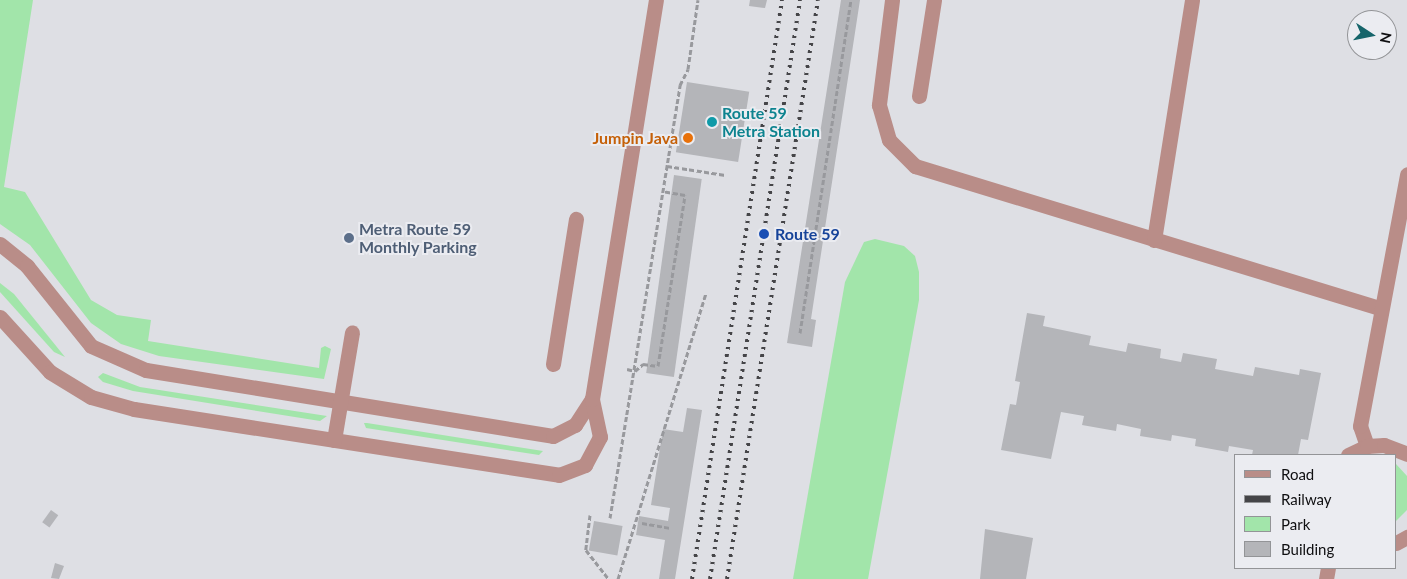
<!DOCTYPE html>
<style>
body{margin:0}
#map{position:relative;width:1407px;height:579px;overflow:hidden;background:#dedfe4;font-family:Lato,sans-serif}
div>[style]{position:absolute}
.green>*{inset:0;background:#a2e5aa}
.building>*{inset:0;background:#b4b5b9;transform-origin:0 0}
.path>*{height:3px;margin-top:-1.5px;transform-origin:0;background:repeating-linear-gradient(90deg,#98999d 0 5px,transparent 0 7.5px)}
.minor>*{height:15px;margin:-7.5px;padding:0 7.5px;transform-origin:7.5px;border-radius:7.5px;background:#b98d88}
.rail>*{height:4px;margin-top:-2px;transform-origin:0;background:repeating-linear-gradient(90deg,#454548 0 2.5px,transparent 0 7.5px)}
.dots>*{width:14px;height:14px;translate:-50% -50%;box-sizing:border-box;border:2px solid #ebecf1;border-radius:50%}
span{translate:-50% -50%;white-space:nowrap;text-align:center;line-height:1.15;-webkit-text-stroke:4px #ebecf1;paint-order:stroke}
.culture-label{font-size:16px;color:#0d838f;font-weight:700}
.left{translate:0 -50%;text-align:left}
.food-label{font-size:16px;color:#c56008;font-weight:700}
.right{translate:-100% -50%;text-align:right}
.service-label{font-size:16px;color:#4e5e75;font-weight:700}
.transit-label{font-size:16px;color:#164399;font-weight:700}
.legend{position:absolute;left:1234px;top:454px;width:162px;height:115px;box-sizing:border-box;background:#ebecf1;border:1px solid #939497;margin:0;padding:6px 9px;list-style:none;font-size:15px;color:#0f0f11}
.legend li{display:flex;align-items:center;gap:10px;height:25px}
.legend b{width:25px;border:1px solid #939497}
.north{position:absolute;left:1347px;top:10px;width:50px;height:50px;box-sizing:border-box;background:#ebecf1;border:1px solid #939497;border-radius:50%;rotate:101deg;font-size:14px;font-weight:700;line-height:20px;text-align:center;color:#0f0f11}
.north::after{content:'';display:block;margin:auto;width:18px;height:22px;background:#16656b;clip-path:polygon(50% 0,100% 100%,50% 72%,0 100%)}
</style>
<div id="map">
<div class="green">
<i style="clip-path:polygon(0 0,33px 0,4px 187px,25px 192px,91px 300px,117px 315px,151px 320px,148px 341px,319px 368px,321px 348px,325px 346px,331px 349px,324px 379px,159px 356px,121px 344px,91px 323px,30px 245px,0 224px)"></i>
<i style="clip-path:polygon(875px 239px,904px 246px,915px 256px,919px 272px,919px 300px,868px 579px,793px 579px,845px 282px,864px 242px)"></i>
<i style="clip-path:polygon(0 283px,14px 294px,65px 357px,54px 352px,0 292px)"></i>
<i style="clip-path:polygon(103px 373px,140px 387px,327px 416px,320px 421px,133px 391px,103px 382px,98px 377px)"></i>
<i style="clip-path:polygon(364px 423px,367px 423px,543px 451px,539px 455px,366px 428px)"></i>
<i style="clip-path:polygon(1396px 464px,1407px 476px,1407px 510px,1396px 521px)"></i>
</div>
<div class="building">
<i style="clip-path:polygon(750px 0,767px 0,765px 8px,749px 6px)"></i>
<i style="clip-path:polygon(841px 0,860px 0,811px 319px,816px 320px,812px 347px,787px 343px)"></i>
<i style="left:687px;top:82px;width:63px;height:71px;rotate:9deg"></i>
<i style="left:674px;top:175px;width:28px;height:200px;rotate:8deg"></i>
<i style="clip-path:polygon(1027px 313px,1045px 316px,1043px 326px,1091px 336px,1089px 345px,1126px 352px,1128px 343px,1161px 349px,1160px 358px,1181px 362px,1183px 353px,1217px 359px,1215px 369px,1253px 376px,1255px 367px,1299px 375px,1300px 369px,1321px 373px,1308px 440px,1301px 439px,1298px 455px,1252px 455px,1253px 450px,1229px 446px,1228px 452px,1195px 446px,1196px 439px,1172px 435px,1171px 441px,1140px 436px,1141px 429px,1117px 424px,1116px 431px,1082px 425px,1084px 416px,1061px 412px,1051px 459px,1001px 450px,1010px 404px,1016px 405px,1020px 382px,1015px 381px)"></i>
<i style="clip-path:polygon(687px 408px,702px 410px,675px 579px,659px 579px,665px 540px,636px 535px,639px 516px,668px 521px,670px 508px,651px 505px,663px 429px,683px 432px)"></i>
<i style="left:51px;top:510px;width:9px;height:15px;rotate:36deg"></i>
<i style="left:594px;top:521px;width:29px;height:30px;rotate:10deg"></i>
<i style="clip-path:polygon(985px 529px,1033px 538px,1026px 579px,980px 579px)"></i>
<i style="clip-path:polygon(55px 563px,64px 566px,59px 579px,51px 578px)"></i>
</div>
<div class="path">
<i style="left:667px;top:166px;width:59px;rotate:8.8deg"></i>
<i style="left:800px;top:333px;width:337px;rotate:-81.3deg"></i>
<i style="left:627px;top:369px;width:8px;rotate:14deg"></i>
<i style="left:635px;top:371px;width:11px;rotate:-41deg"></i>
<i style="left:643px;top:364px;width:15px;rotate:8deg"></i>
<i style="left:658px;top:366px;width:173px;rotate:-81deg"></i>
<i style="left:685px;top:195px;width:22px;rotate:-170deg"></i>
<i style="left:590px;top:515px;width:35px;rotate:97deg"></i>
<i style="left:586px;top:550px;width:37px;rotate:52deg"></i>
<i style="left:610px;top:518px;width:439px;rotate:-80.8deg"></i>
<i style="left:680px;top:85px;width:18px;rotate:-63deg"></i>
<i style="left:688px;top:69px;width:70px;rotate:-81.8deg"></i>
<i style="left:642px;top:523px;width:28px;rotate:10deg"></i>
<i style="left:618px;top:579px;width:299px;rotate:-72.9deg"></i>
</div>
<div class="minor">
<i style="left:892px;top:0;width:106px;rotate:97.1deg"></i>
<i style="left:879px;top:105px;width:36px;rotate:74deg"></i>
<i style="left:889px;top:140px;width:37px;rotate:45deg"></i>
<i style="left:915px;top:166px;width:486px;rotate:17deg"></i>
<i style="left:919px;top:96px;width:97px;rotate:-81.1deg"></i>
<i style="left:1154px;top:240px;width:243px;rotate:-81deg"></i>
<i style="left:0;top:244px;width:35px;rotate:39deg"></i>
<i style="left:27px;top:266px;width:102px;rotate:51.3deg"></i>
<i style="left:91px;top:346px;width:60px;rotate:23.6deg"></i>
<i style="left:146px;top:370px;width:412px;rotate:9.2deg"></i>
<i style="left:553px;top:436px;width:25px;rotate:-27deg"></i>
<i style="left:575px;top:425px;width:31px;rotate:-57deg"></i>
<i style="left:0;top:317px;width:74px;rotate:47.7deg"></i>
<i style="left:50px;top:372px;width:48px;rotate:31.4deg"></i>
<i style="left:91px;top:397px;width:45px;rotate:15.6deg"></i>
<i style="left:134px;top:409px;width:430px;rotate:8.8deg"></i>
<i style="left:559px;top:475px;width:28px;rotate:-21deg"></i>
<i style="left:585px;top:465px;width:32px;rotate:-62deg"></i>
<i style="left:600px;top:437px;width:39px;rotate:-102deg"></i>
<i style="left:592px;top:399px;width:404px;rotate:-80.9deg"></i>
<i style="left:553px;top:364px;width:147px;rotate:-81deg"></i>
<i style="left:334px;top:440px;width:109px;rotate:-80.5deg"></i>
<i style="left:1367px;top:446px;width:21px;rotate:-109deg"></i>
<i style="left:1360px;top:426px;width:256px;rotate:-79.4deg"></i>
<i style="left:1348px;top:455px;width:21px;rotate:-25deg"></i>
<i style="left:1367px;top:446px;width:17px;rotate:-3deg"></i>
<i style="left:1384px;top:445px;width:25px;rotate:21deg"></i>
<i style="left:1396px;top:543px;width:13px;rotate:-29deg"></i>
<i style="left:1326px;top:579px;width:11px;rotate:-80deg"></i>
</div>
<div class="rail">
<i style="left:692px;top:579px;width:586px;rotate:-81.16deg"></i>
<i style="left:710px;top:579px;width:586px;rotate:-81.16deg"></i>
<i style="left:727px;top:579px;width:586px;rotate:-81.07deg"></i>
</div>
<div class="dots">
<i style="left:712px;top:122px;background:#0f9aa8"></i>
<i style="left:688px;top:138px;background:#e8710a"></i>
<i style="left:764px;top:234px;background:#1a4fb4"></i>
<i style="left:349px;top:238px;background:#5c6f8a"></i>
</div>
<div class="culture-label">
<span class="left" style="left:722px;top:122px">Route 59<br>Metra Station</span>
</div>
<div class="food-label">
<span class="right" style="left:678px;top:138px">Jumpin Java</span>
</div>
<div class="service-label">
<span class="left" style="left:359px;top:238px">Metra Route 59<br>Monthly Parking</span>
</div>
<div class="transit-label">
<span class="left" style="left:775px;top:234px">Route 59</span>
</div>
<ul class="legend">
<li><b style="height:6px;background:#b98d88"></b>Road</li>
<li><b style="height:6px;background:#454548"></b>Railway</li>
<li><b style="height:14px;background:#a2e5aa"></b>Park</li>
<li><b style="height:14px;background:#b4b5b9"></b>Building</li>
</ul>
<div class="north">N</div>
</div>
